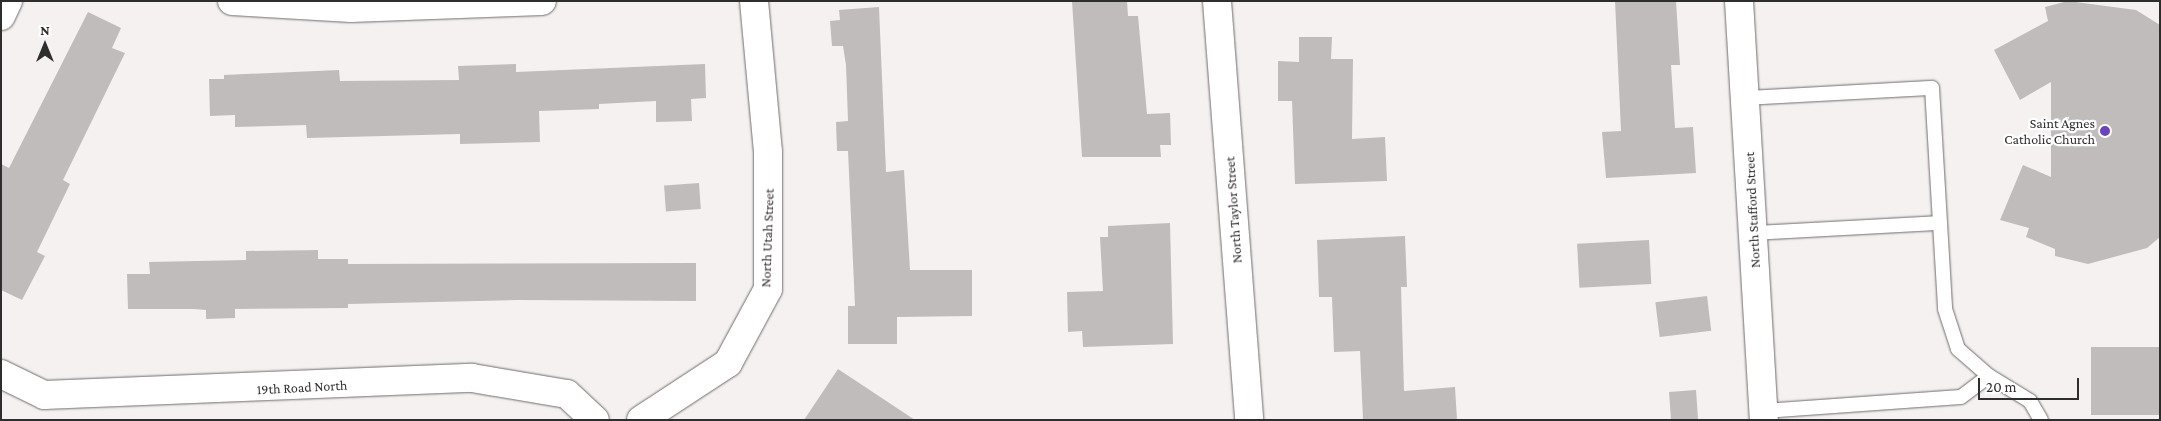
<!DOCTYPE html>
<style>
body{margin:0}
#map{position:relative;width:2161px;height:421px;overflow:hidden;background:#f5f1f0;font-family:"Crimson Pro",serif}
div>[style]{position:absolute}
.building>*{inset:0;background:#c0bcbc;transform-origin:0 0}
.roads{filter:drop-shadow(0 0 1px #6f6c6b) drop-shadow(0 0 1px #6f6c6b)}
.lane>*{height:14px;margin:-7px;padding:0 7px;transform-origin:7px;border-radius:7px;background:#fff}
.street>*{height:28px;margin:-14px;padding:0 14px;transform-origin:14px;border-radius:14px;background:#fff}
.secondary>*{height:28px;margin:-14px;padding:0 14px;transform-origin:14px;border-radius:14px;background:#fff}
.dots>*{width:14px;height:14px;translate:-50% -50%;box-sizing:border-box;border:2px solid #fff;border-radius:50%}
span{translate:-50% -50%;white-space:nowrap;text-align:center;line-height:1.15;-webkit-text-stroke:4.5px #fff;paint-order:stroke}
.poi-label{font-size:14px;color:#2f2e2e}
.right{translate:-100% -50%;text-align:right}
.street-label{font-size:14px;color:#2f2e2e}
.frame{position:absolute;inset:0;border:2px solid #2f2e2e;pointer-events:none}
.north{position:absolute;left:20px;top:20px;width:50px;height:50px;-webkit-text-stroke:4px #fff;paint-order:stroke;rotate:0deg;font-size:14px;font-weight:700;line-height:20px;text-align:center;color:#2f2e2e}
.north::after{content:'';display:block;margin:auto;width:18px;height:22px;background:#2f2e2e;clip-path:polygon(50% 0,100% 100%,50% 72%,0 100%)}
.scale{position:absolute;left:1978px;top:378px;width:101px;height:22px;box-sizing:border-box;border:2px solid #2f2e2e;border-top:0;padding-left:6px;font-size:15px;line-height:18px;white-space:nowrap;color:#2f2e2e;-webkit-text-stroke:4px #fff;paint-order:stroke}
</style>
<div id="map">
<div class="building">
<i style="clip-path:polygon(1072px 1px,1127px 1px,1128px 16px,1138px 16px,1147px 114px,1170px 113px,1171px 145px,1160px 145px,1161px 157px,1082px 157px)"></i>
<i style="clip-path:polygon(1615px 1px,1676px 1px,1680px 65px,1671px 65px,1675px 128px,1693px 127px,1696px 173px,1606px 178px,1602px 132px,1621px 131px)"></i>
<i style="clip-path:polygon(2068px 1px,2136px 10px,2160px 25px,2160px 237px,2147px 248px,2088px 264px,2055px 256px,2055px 249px,2026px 237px,2029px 228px,2000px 220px,2023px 165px,2051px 177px,2051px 82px,2020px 100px,1994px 50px,2048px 21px,2045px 7px)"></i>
<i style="clip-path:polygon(879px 7px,886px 172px,904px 170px,910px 270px,972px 270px,972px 316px,897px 317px,897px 344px,848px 344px,848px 306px,855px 306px,848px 151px,837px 151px,836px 122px,848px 121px,846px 65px,843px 46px,832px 46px,830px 21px,840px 20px,839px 10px)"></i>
<i style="clip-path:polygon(88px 12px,121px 28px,112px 48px,125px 53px,63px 180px,70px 184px,37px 252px,45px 256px,22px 300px,1px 290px,1px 164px,9px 168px)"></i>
<i style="clip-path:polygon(1299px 37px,1332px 37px,1331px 59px,1353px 59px,1352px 139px,1385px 137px,1387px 181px,1295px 184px,1292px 101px,1278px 101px,1278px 61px,1299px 62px)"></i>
<i style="clip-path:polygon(516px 64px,516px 72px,705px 64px,706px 98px,691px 99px,692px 121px,656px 122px,656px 101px,599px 104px,599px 109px,539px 111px,540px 142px,460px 144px,460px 134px,307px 138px,306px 125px,235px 127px,235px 115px,210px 116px,209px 79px,224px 79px,224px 75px,339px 70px,340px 81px,459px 80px,458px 66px)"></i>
<i style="left:699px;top:183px;width:26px;height:35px;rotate:86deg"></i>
<i style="clip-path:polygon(1170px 223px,1173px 344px,1083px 347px,1082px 331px,1068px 332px,1067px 292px,1103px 291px,1100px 237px,1108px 237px,1108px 226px)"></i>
<i style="clip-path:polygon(1405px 236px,1407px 287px,1401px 287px,1404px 391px,1455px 387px,1457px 420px,1363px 420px,1360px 351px,1334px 352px,1332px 297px,1319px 297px,1317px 240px)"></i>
<i style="left:1649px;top:240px;width:44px;height:72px;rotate:87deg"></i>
<i style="clip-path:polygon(318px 250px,318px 259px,348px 259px,348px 264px,696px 263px,696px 301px,517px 300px,348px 304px,348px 308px,235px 309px,235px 318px,206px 319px,206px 310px,194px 309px,128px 309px,127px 274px,150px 274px,149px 262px,246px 260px,246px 251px)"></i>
<i style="left:1707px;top:296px;width:35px;height:52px;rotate:83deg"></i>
<i style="left:2160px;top:347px;width:68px;height:69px;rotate:90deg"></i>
<i style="clip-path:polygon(838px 369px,915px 420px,804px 420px)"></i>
<i style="left:1696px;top:390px;width:30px;height:27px;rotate:86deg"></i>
</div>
<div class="roads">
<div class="lane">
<i style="left:1746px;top:98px;width:186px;rotate:-3.1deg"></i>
<i style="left:1932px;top:88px;width:221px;rotate:86.6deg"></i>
<i style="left:1945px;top:309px;width:42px;rotate:72deg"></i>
<i style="left:1958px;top:349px;width:41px;rotate:41.1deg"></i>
<i style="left:1989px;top:376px;width:48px;rotate:31.4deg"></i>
<i style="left:2030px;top:401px;width:22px;rotate:60deg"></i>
<i style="left:1754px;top:233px;width:185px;rotate:-3.1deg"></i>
<i style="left:1764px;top:411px;width:197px;rotate:-4.1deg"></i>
<i style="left:1961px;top:397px;width:35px;rotate:-37deg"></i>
</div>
<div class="street">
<i style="left:232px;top:1px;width:119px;rotate:3.4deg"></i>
<i style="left:351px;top:8px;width:191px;rotate:-2.1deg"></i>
<i style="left:1217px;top:1px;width:420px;rotate:85.6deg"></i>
<i style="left:1px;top:16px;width:17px;rotate:-65deg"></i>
<i style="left:1px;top:374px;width:48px;rotate:26deg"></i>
<i style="left:44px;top:395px;width:428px;rotate:-2.3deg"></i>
<i style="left:472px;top:378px;width:96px;rotate:9.6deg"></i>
<i style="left:567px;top:394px;width:38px;rotate:43deg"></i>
<i style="left:641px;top:420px;width:104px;rotate:-33.2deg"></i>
<i style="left:728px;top:363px;width:84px;rotate:-61.6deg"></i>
<i style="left:768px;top:289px;width:137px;rotate:-90deg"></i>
<i style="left:768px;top:152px;width:152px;rotate:-95.3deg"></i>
</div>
<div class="secondary">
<i style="left:1739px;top:1px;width:420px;rotate:86.6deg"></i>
</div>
</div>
<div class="dots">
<i style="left:2105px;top:131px;background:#6b43bc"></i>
</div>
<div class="poi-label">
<span class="right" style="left:2095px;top:131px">Saint Agnes<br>Catholic Church</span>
</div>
<div class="street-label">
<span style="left:1233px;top:210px;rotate:-94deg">North Taylor Street</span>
<span style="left:1752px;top:210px;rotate:-93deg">North Stafford Street</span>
<span style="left:767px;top:238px;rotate:-88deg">North Utah Street</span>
<span style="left:302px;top:387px;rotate:-3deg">19th Road North</span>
</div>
<div class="frame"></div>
<div class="north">N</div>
<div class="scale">20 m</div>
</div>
